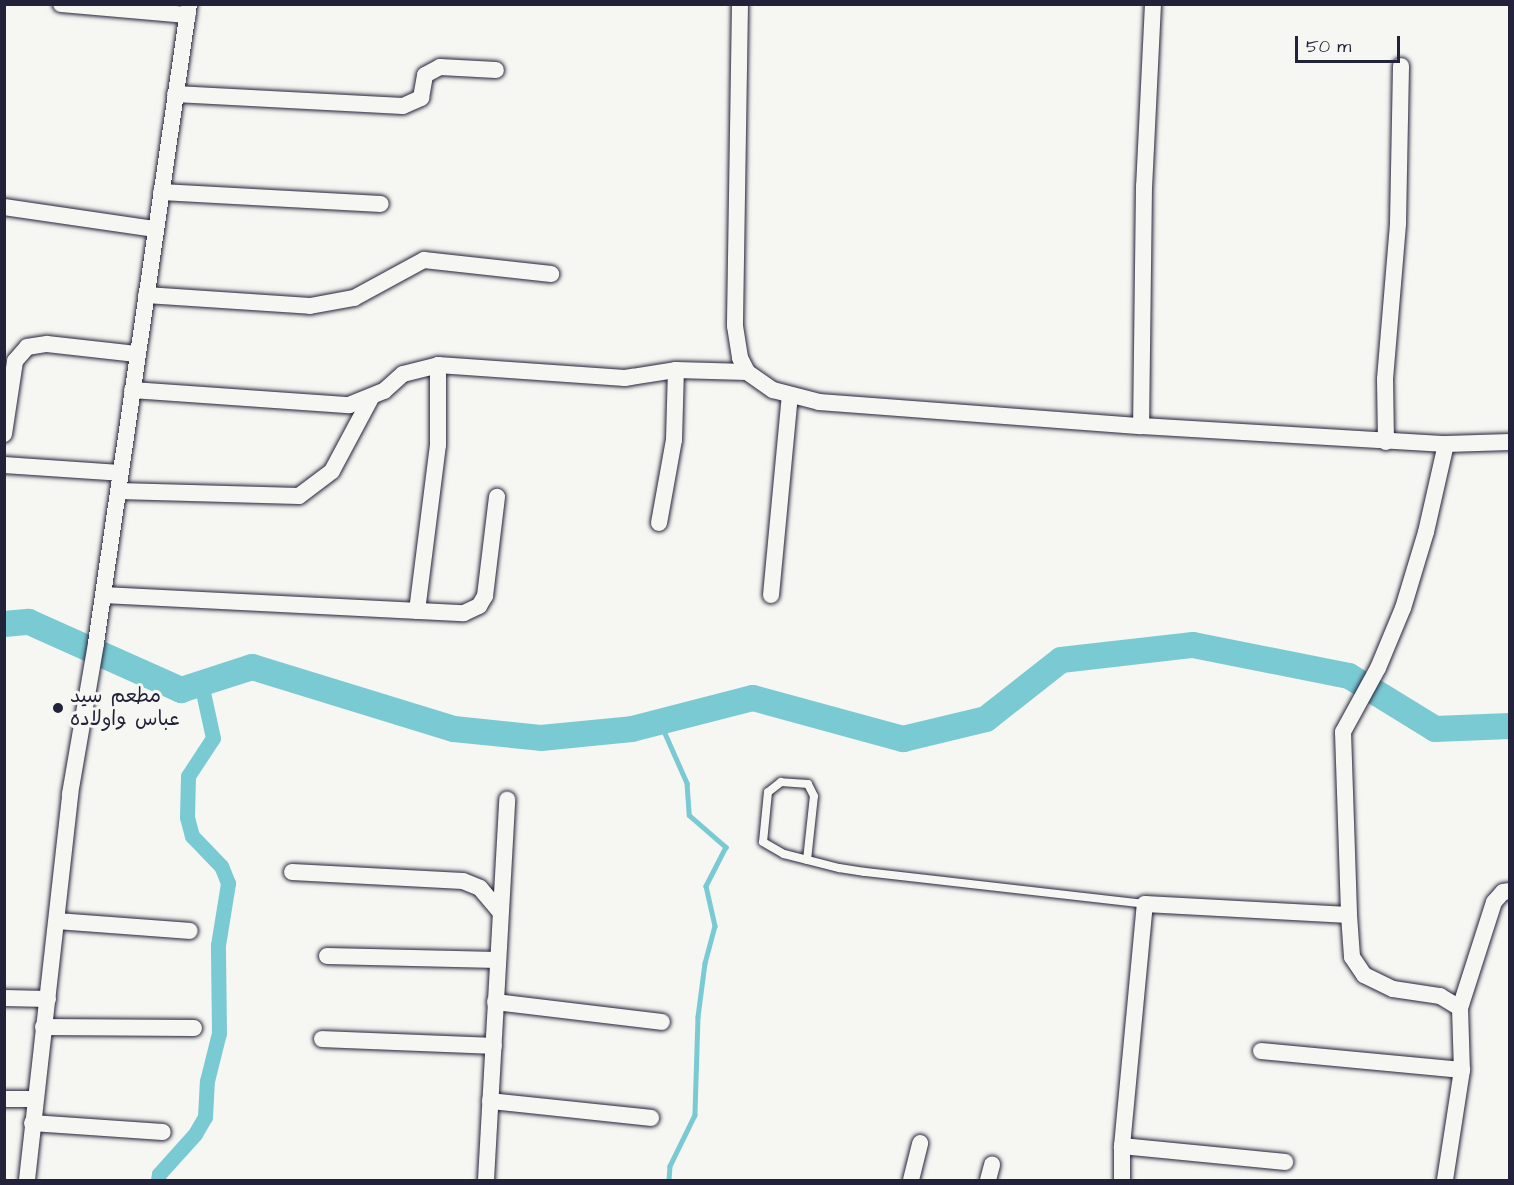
<!DOCTYPE html>
<meta charset="utf-8">
<style>
body{margin:0}
#map{position:relative;width:1514px;height:1185px;overflow:hidden;background:#f6f6f2;font-family:"Architects Daughter","Playpen Sans Arabic",sans-serif}
div>[style]{position:absolute}
.stream>*{height:4.5px;margin:-2.25px;padding:0 2.25px;transform-origin:2.25px;border-radius:2.25px;background:#7acad4}
.canal>*{height:15px;margin:-7.5px;padding:0 7.5px;transform-origin:7.5px;border-radius:7.5px;background:#7acad4}
.river>*{height:26px;margin:-13px;padding:0 13px;transform-origin:13px;border-radius:13px;background:#7acad4}
.roads{filter:drop-shadow(0 0 2px #22223b) drop-shadow(0 0 2px #22223b)}
.lane>*{height:8px;margin:-4px;padding:0 4px;transform-origin:4px;border-radius:4px;background:#f6f6f2}
.street>*{height:16px;margin:-8px;padding:0 8px;transform-origin:8px;border-radius:8px;background:#f6f6f2}
.dots>*{width:16px;height:16px;translate:-50% -50%;box-sizing:border-box;border:3px solid #f6f6f2;border-radius:50%}
span{translate:-50% -50%;white-space:nowrap;text-align:center;line-height:1.15;-webkit-text-stroke:6px #f6f6f2;paint-order:stroke}
.poi-label{font-size:20px;color:#22223b}
.left{translate:0 -50%;text-align:left}
.frame{position:absolute;inset:0;border:6px solid #22223b;pointer-events:none}
.scale{position:absolute;left:1295px;top:36px;width:105px;height:27px;box-sizing:border-box;border:3px solid #22223b;border-top:0;padding-left:8px;font-size:18px;line-height:21px;white-space:nowrap;color:#22223b;-webkit-text-stroke:4px #f6f6f2;paint-order:stroke}
</style>
<div id="map">
<div class="stream">
<i style="left:660px;top:722px;width:67px;rotate:66.1deg"></i>
<i style="left:687px;top:783px;width:32px;rotate:86deg"></i>
<i style="left:689px;top:815px;width:49px;rotate:40.9deg"></i>
<i style="left:726px;top:847px;width:44px;rotate:117.1deg"></i>
<i style="left:706px;top:886px;width:41px;rotate:77.3deg"></i>
<i style="left:715px;top:926px;width:38px;rotate:105deg"></i>
<i style="left:705px;top:963px;width:54px;rotate:97.4deg"></i>
<i style="left:698px;top:1017px;width:98px;rotate:91.8deg"></i>
<i style="left:695px;top:1115px;width:57px;rotate:116.1deg"></i>
<i style="left:670px;top:1166px;width:14px;rotate:94deg"></i>
</div>
<div class="canal">
<i style="left:158px;top:1180px;width:6px;rotate:-81deg"></i>
<i style="left:159px;top:1174px;width:54px;rotate:-48deg"></i>
<i style="left:195px;top:1134px;width:20px;rotate:-60deg"></i>
<i style="left:205px;top:1117px;width:36px;rotate:-87deg"></i>
<i style="left:207px;top:1081px;width:49px;rotate:-76deg"></i>
<i style="left:219px;top:1033px;width:88px;rotate:-90.7deg"></i>
<i style="left:218px;top:945px;width:63px;rotate:-80.8deg"></i>
<i style="left:228px;top:883px;width:18px;rotate:-112deg"></i>
<i style="left:221px;top:866px;width:42px;rotate:-134deg"></i>
<i style="left:192px;top:836px;width:20px;rotate:-105deg"></i>
<i style="left:187px;top:817px;width:41px;rotate:-88.6deg"></i>
<i style="left:188px;top:776px;width:45px;rotate:-56.7deg"></i>
<i style="left:213px;top:738px;width:56px;rotate:-102.3deg"></i>
</div>
<div class="river">
<i style="left:4px;top:624px;width:25px;rotate:-5deg"></i>
<i style="left:29px;top:622px;width:167px;rotate:24.1deg"></i>
<i style="left:181px;top:690px;width:75px;rotate:-17.9deg"></i>
<i style="left:252px;top:667px;width:211px;rotate:17.1deg"></i>
<i style="left:454px;top:729px;width:87px;rotate:5.9deg"></i>
<i style="left:541px;top:738px;width:91px;rotate:-5.6deg"></i>
<i style="left:632px;top:729px;width:125px;rotate:-14.4deg"></i>
<i style="left:753px;top:698px;width:156px;rotate:15.3deg"></i>
<i style="left:903px;top:739px;width:85px;rotate:-13.5deg"></i>
<i style="left:986px;top:719px;width:95px;rotate:-38.2deg"></i>
<i style="left:1061px;top:660px;width:133px;rotate:-6.5deg"></i>
<i style="left:1193px;top:645px;width:159px;rotate:11.2deg"></i>
<i style="left:1349px;top:676px;width:101px;rotate:31.6deg"></i>
<i style="left:1435px;top:729px;width:75px;rotate:-2.3deg"></i>
</div>
<div class="roads">
<div class="lane">
<i style="left:807px;top:860px;width:64px;rotate:-83.8deg"></i>
<i style="left:814px;top:796px;width:13px;rotate:-117deg"></i>
<i style="left:808px;top:784px;width:27px;rotate:-176deg"></i>
<i style="left:781px;top:782px;width:16px;rotate:142deg"></i>
<i style="left:768px;top:792px;width:50px;rotate:95.7deg"></i>
<i style="left:763px;top:842px;width:24px;rotate:30deg"></i>
<i style="left:784px;top:854px;width:57px;rotate:14.3deg"></i>
<i style="left:839px;top:868px;width:26px;rotate:9deg"></i>
<i style="left:865px;top:872px;width:282px;rotate:6.5deg"></i>
</div>
<div class="street">
<i style="left:61px;top:4px;width:127px;rotate:5deg"></i>
<i style="left:740px;top:4px;width:322px;rotate:90.9deg"></i>
<i style="left:735px;top:326px;width:32px;rotate:81deg"></i>
<i style="left:740px;top:358px;width:16px;rotate:63deg"></i>
<i style="left:747px;top:372px;width:32px;rotate:35deg"></i>
<i style="left:773px;top:390px;width:48px;rotate:14.6deg"></i>
<i style="left:819px;top:402px;width:323px;rotate:4.3deg"></i>
<i style="left:1153px;top:4px;width:182px;rotate:92.8deg"></i>
<i style="left:1144px;top:186px;width:240px;rotate:90.7deg"></i>
<i style="left:1141px;top:426px;width:306px;rotate:3.4deg"></i>
<i style="left:1446px;top:444px;width:90px;rotate:102.8deg"></i>
<i style="left:1426px;top:532px;width:79px;rotate:106.8deg"></i>
<i style="left:1403px;top:608px;width:65px;rotate:112.6deg"></i>
<i style="left:1378px;top:668px;width:73px;rotate:118.7deg"></i>
<i style="left:1343px;top:732px;width:183px;rotate:88.1deg"></i>
<i style="left:175px;top:94px;width:228px;rotate:3deg"></i>
<i style="left:403px;top:106px;width:20px;rotate:-24deg"></i>
<i style="left:421px;top:98px;width:23px;rotate:-80deg"></i>
<i style="left:425px;top:75px;width:17px;rotate:-28deg"></i>
<i style="left:440px;top:67px;width:56px;rotate:3.1deg"></i>
<i style="left:161px;top:192px;width:220px;rotate:3.1deg"></i>
<i style="left:4px;top:207px;width:153px;rotate:8.3deg"></i>
<i style="left:146px;top:295px;width:164px;rotate:3.8deg"></i>
<i style="left:310px;top:306px;width:45px;rotate:-10.3deg"></i>
<i style="left:354px;top:298px;width:80px;rotate:-28.5deg"></i>
<i style="left:424px;top:260px;width:128px;rotate:6.3deg"></i>
<i style="left:132px;top:390px;width:218px;rotate:4deg"></i>
<i style="left:349px;top:405px;width:38px;rotate:-22deg"></i>
<i style="left:384px;top:391px;width:25px;rotate:-42deg"></i>
<i style="left:403px;top:374px;width:36px;rotate:-14deg"></i>
<i style="left:438px;top:365px;width:187px;rotate:4deg"></i>
<i style="left:625px;top:378px;width:52px;rotate:-8.9deg"></i>
<i style="left:676px;top:370px;width:71px;rotate:1.6deg"></i>
<i style="left:4px;top:434px;width:74px;rotate:-81.4deg"></i>
<i style="left:15px;top:361px;width:18px;rotate:-49deg"></i>
<i style="left:27px;top:347px;width:20px;rotate:-9deg"></i>
<i style="left:47px;top:344px;width:90px;rotate:6.4deg"></i>
<i style="left:1386px;top:442px;width:63px;rotate:-90.9deg"></i>
<i style="left:1385px;top:379px;width:157px;rotate:-85.2deg"></i>
<i style="left:1398px;top:223px;width:157px;rotate:-88.9deg"></i>
<i style="left:1446px;top:444px;width:64px;rotate:-1.8deg"></i>
<i style="left:4px;top:465px;width:116px;rotate:3.9deg"></i>
<i style="left:118px;top:491px;width:181px;rotate:1.6deg"></i>
<i style="left:299px;top:496px;width:41px;rotate:-37.1deg"></i>
<i style="left:332px;top:471px;width:83px;rotate:-61.9deg"></i>
<i style="left:659px;top:523px;width:84px;rotate:-79.8deg"></i>
<i style="left:674px;top:440px;width:70px;rotate:-88.4deg"></i>
<i style="left:103px;top:595px;width:361px;rotate:2.9deg"></i>
<i style="left:464px;top:613px;width:17px;rotate:-25deg"></i>
<i style="left:479px;top:606px;width:12px;rotate:-59deg"></i>
<i style="left:485px;top:596px;width:100px;rotate:-83.1deg"></i>
<i style="left:771px;top:595px;width:201px;rotate:-84.6deg"></i>
<i style="left:417px;top:611px;width:167px;rotate:-82.8deg"></i>
<i style="left:438px;top:445px;width:80px;rotate:-90deg"></i>
<i style="left:292px;top:872px;width:171px;rotate:3deg"></i>
<i style="left:463px;top:881px;width:18px;rotate:22deg"></i>
<i style="left:480px;top:888px;width:30px;rotate:50deg"></i>
<i style="left:58px;top:921px;width:132px;rotate:4.3deg"></i>
<i style="left:327px;top:956px;width:171px;rotate:1.3deg"></i>
<i style="left:4px;top:998px;width:44px;rotate:1.3deg"></i>
<i style="left:495px;top:1002px;width:168px;rotate:6.8deg"></i>
<i style="left:1460px;top:1008px;width:111px;rotate:-72.2deg"></i>
<i style="left:1494px;top:902px;width:13px;rotate:-48deg"></i>
<i style="left:1503px;top:892px;width:7px;rotate:-8deg"></i>
<i style="left:43px;top:1027px;width:151px;rotate:0.4deg"></i>
<i style="left:322px;top:1039px;width:172px;rotate:2.3deg"></i>
<i style="left:1261px;top:1051px;width:202px;rotate:5.4deg"></i>
<i style="left:4px;top:1099px;width:30px"></i>
<i style="left:490px;top:1101px;width:162px;rotate:6deg"></i>
<i style="left:32px;top:1123px;width:131px;rotate:3.9deg"></i>
<i style="left:1122px;top:1146px;width:164px;rotate:5.6deg"></i>
<i style="left:27px;top:1180px;width:388px;rotate:-83.6deg"></i>
<i style="left:70px;top:794px;width:153px;rotate:-80.2deg"></i>
<i style="left:96px;top:643px;width:646px;rotate:-81.72deg"></i>
<i style="left:486px;top:1180px;width:381px;rotate:-86.8deg"></i>
<i style="left:911px;top:1180px;width:38px;rotate:-76deg"></i>
<i style="left:988px;top:1180px;width:16px;rotate:-75deg"></i>
<i style="left:1122px;top:1180px;width:34px;rotate:-90deg"></i>
<i style="left:1122px;top:1146px;width:243px;rotate:-84.6deg"></i>
<i style="left:1145px;top:904px;width:204px;rotate:3.1deg"></i>
<i style="left:1349px;top:915px;width:42px;rotate:85.9deg"></i>
<i style="left:1352px;top:957px;width:22px;rotate:56deg"></i>
<i style="left:1364px;top:975px;width:32px;rotate:26deg"></i>
<i style="left:1393px;top:989px;width:48px;rotate:8.5deg"></i>
<i style="left:1440px;top:996px;width:23px;rotate:31deg"></i>
<i style="left:1460px;top:1008px;width:62px;rotate:88.2deg"></i>
<i style="left:1462px;top:1070px;width:111px;rotate:98.8deg"></i>
</div>
</div>
<div class="dots">
<i style="left:58px;top:708px;background:#22223b"></i>
</div>
<div class="poi-label">
<span class="left" style="left:70px;top:708px">مطعم سيد<br>عباس واولاده</span>
</div>
<div class="frame"></div>
<div class="scale">50 m</div>
</div>
